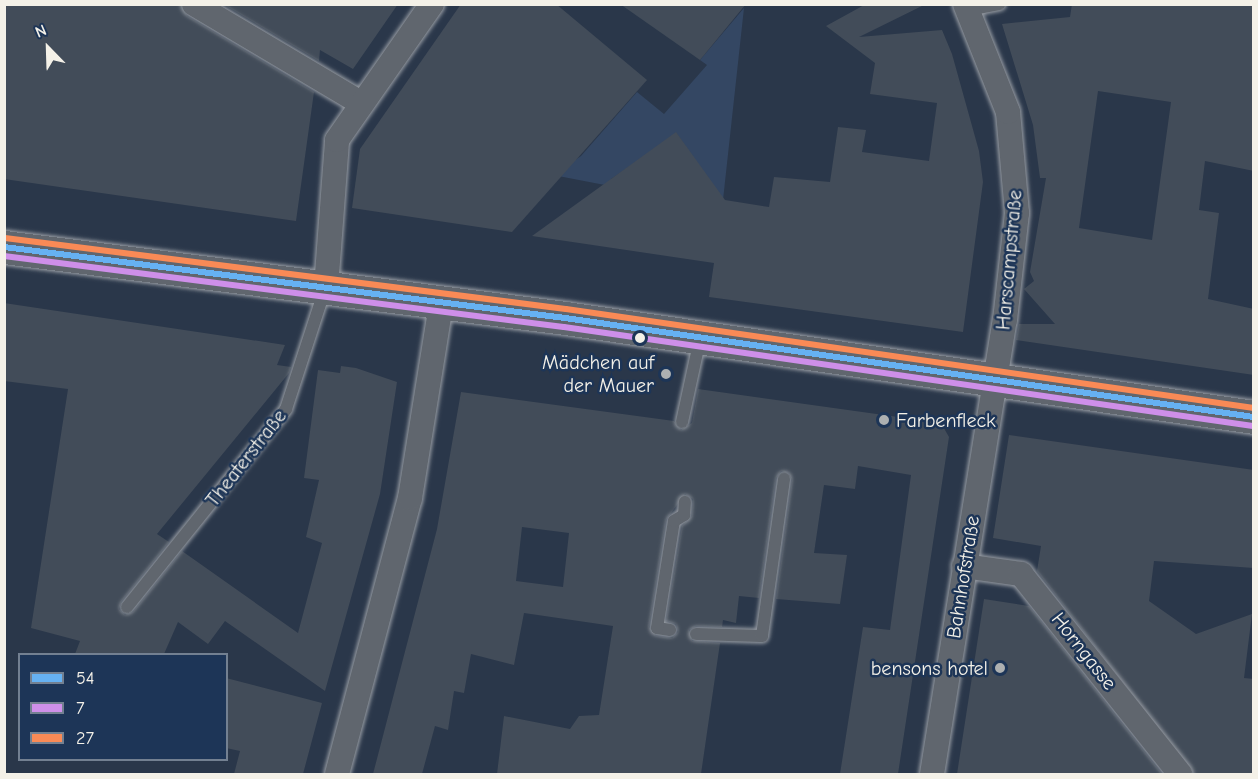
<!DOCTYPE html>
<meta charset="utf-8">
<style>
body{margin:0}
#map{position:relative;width:1258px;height:779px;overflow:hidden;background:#2a374a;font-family:"Comic Neue",sans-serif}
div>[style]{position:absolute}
.green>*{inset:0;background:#344763}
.building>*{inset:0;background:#424c59}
.roads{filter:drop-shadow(0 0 2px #979ca3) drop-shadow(0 0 2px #979ca3)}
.lane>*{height:12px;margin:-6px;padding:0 6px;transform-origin:6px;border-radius:6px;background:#60666e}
.street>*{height:24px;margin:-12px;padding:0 12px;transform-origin:12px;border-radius:12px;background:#60666e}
.secondary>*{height:33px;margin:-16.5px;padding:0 16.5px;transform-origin:16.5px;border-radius:16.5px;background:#60666e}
.bus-1>*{height:6px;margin:-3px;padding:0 3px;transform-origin:3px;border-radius:3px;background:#66b1f2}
.bus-2>*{height:6px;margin:-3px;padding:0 3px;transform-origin:3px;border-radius:3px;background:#ce8fe9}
.bus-3>*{height:6px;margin:-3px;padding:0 3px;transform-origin:3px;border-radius:3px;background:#f98a56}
.dots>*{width:16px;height:16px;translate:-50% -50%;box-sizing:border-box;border:3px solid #1d3557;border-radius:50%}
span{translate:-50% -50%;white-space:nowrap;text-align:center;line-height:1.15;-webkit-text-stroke:5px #1d3557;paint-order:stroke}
.street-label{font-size:20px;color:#f4f1e8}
.poi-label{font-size:20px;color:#f4f1e8}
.right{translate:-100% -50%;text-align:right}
.left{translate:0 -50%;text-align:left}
.frame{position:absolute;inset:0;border:6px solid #f4f1e8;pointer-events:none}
.legend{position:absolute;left:18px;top:653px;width:210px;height:108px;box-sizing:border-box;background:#1d3557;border:2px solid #738091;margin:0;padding:8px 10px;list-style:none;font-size:18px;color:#f4f1e8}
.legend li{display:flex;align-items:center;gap:12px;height:30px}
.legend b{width:30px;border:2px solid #738091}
.north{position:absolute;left:18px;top:18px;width:60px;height:60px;-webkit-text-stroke:4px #1d3557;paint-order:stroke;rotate:337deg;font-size:16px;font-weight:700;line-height:24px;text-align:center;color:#f4f1e8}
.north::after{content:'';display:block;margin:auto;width:21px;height:27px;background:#f4f1e8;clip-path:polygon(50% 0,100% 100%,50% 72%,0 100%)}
</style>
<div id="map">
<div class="green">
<i style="clip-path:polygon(744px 8px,723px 200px,677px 134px,611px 179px,610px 186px,553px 175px,581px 156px,637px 92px,664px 114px,707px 65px,700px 60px)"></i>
</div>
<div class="building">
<i style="clip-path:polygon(4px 4px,180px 4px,187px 16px,314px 92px,296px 221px,4px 179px)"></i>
<i style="clip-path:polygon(223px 4px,398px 4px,353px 69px,320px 50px,319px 61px)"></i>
<i style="clip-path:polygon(461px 4px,556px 4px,647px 80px,512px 232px,352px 208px,360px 149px)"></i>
<i style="clip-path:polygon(620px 4px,746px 4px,700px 60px)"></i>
<i style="clip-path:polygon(866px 4px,926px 4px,859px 37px,942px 30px,952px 54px,979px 151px,983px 182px,963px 332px,709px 297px,714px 263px,532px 236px,676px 132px,725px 200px,769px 207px,774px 177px,830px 182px,838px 127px,866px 130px,862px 152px,929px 161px,937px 103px,870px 94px,875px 63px,826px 26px)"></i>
<i style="clip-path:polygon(evenodd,1072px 4px,1254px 4px,1254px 171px,1205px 161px,1199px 210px,1219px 213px,1208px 299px,1254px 309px,1254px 375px,1016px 340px,1019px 324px,1055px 324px,1024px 289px,1034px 281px,1030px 272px,1046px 178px,1040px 178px,1033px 125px,1002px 24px,1070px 17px,1072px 4px,1098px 91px,1171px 102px,1152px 240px,1079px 228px,1098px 91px)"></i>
<i style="clip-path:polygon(4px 303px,285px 345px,277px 365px,291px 367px,289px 373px,157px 534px,169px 542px,121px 602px,119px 609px,125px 615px,133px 612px,182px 551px,298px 633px,322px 543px,306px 537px,319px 480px,304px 478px,318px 370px,340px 373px,341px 366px,356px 368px,397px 382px,380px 494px,325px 691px,225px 621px,208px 644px,178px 622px,164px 654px,75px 654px,80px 641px,31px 628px,68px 389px,4px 381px)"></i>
<i style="clip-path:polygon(evenodd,698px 389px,941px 423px,949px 437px,898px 774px,840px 774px,863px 627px,890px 630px,911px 475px,858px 466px,855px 489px,824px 485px,814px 553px,847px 555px,840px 604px,776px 599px,792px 480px,789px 473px,781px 471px,776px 478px,759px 598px,739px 596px,736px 623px,723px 620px,722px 627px,696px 626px,689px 630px,692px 641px,720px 643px,701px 774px,497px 774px,504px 716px,570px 729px,579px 716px,599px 715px,613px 626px,524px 613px,514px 665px,471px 654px,464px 693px,454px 691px,448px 730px,435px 726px,422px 774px,373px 774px,437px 529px,461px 392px,674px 421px,681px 430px,692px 423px,698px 389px,685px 494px,693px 499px,692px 516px,682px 526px,666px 621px,676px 624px,678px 632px,672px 638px,656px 636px,649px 627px,666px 520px,685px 494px,698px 389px,522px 527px,569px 533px,563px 587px,516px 581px,522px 527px)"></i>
<i style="clip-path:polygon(1009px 435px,1254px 470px,1254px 568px,1154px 561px,1149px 601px,1196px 634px,1252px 614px,1244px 678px,1254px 679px,1254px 774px,1194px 774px,1037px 571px,1041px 546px,993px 538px)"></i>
<i style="clip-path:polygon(984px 599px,1029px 606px,1162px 774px,957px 774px)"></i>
<i style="clip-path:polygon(226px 678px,322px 703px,303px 774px,234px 774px,240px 751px,226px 748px)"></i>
</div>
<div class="roads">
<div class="lane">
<i style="left:968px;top:10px;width:32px;rotate:-11deg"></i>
<i style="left:682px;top:422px;width:85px;rotate:-77.8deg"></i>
<i style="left:127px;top:607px;width:254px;rotate:-51.2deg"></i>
<i style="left:286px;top:409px;width:126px;rotate:-72deg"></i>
<i style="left:670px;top:630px;width:13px;rotate:-171deg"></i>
<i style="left:657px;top:628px;width:108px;rotate:-81deg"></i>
<i style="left:674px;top:521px;width:12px;rotate:-31deg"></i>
<i style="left:684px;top:515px;width:13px;rotate:-86deg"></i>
<i style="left:696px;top:634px;width:66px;rotate:1.7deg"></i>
<i style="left:762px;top:636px;width:159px;rotate:-82deg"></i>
</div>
<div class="street">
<i style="left:194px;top:4px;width:194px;rotate:30.7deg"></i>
<i style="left:326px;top:288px;width:148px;rotate:-85.7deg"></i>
<i style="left:337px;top:140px;width:166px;rotate:-55.1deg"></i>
<i style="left:964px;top:566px;width:58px;rotate:8deg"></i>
<i style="left:1021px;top:574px;width:256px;rotate:51.5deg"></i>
<i style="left:337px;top:774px;width:285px;rotate:-75.2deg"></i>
<i style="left:410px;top:498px;width:195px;rotate:-80.9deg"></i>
<i style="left:932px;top:774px;width:460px;rotate:-80.9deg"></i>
<i style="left:1005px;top:320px;width:108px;rotate:-83.6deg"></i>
<i style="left:1017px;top:213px;width:101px;rotate:-95.1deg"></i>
<i style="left:1008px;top:112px;width:116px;rotate:-111.7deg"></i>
</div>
<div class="secondary">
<i style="left:4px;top:247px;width:565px;rotate:7.21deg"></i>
<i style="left:565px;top:318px;width:696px;rotate:8.18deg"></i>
</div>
</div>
<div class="bus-1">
<i style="left:4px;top:247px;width:565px;rotate:7.21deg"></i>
<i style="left:565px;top:318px;width:696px;rotate:8.18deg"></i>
</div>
<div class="bus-2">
<i style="left:4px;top:256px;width:564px;rotate:7.23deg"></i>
<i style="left:564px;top:327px;width:696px;rotate:8.18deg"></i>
</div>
<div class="bus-3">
<i style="left:5px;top:238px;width:565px;rotate:7.21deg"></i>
<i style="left:566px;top:309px;width:695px;rotate:8.19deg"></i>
</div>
<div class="dots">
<i style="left:640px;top:338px;background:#f4f1e8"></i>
<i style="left:666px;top:374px;background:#adb0b1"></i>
<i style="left:884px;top:420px;background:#adb0b1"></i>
<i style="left:1000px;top:668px;background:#adb0b1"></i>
</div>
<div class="street-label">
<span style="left:1009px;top:260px;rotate:-85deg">Harscampstraße</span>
<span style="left:246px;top:458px;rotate:-52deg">Theaterstraße</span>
<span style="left:963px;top:577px;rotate:-81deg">Bahnhofstraße</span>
<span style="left:1084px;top:651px;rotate:52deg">Horngasse</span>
</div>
<div class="poi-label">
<span class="right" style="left:654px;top:374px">Mädchen auf<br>der Mauer</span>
<span class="left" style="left:896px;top:420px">Farbenfleck</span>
<span class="right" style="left:988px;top:668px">bensons hotel</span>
</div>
<div class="frame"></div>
<ul class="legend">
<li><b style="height:8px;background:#66b1f2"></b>54</li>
<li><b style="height:8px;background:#ce8fe9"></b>7</li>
<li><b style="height:8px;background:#f98a56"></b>27</li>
</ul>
<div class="north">N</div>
</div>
